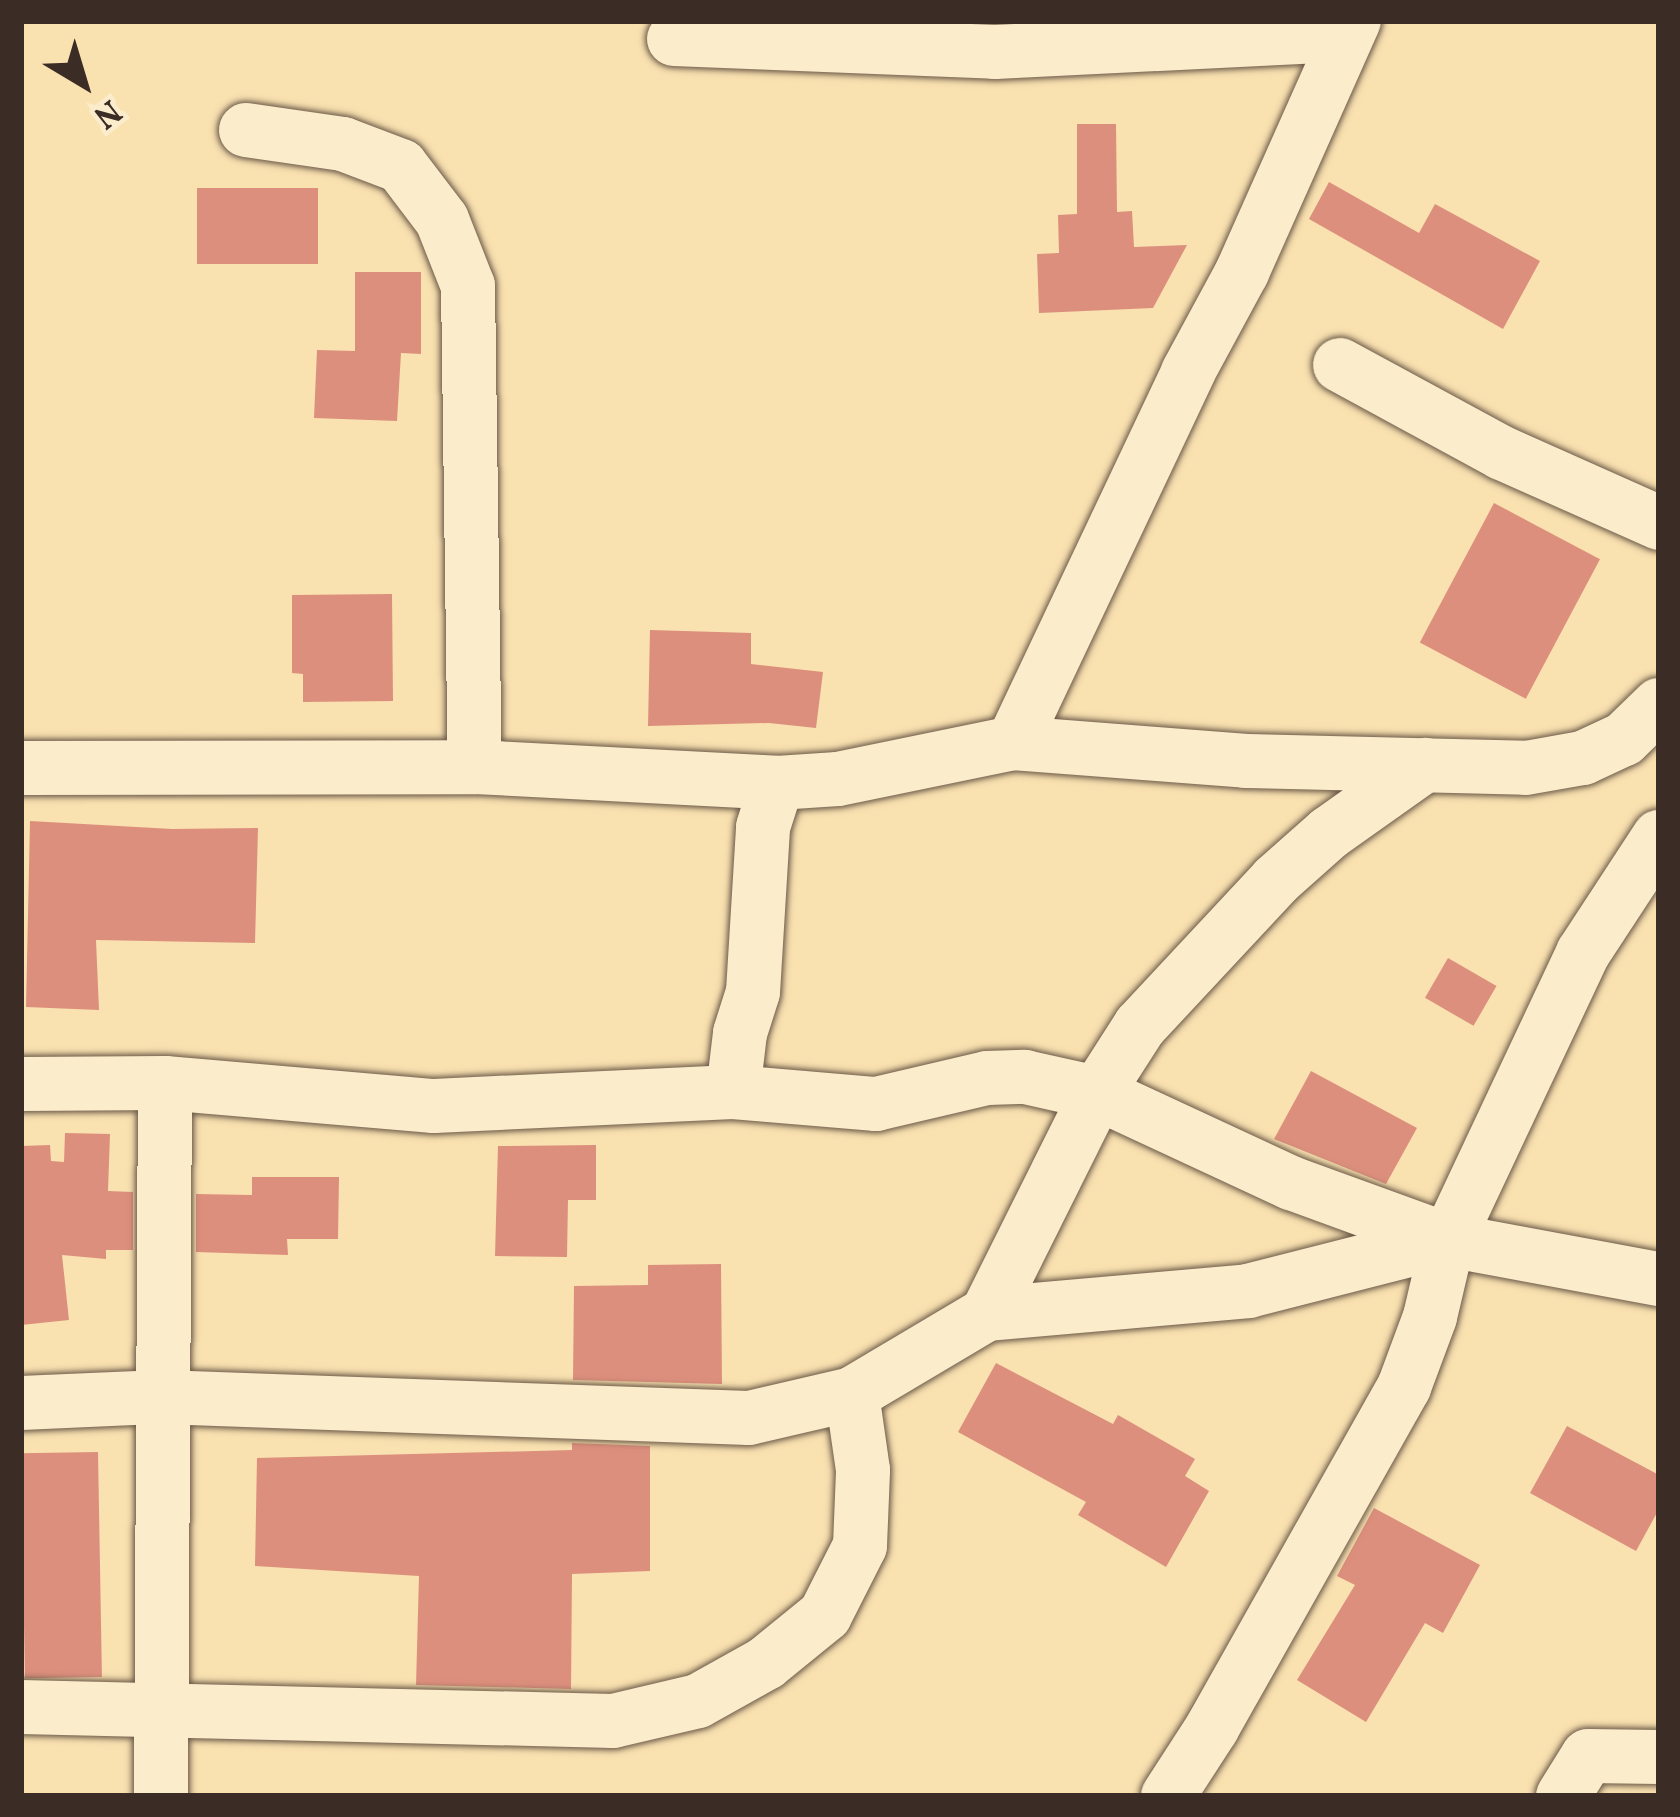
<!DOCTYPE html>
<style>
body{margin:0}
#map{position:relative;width:1680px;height:1817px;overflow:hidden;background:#f9e1b0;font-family:Vollkorn,serif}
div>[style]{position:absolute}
.building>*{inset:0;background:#dd8f7d;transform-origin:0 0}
.roads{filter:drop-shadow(0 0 3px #6b5948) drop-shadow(0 0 3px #6b5948)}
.minor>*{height:54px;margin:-27px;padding:0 27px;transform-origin:27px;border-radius:27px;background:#fbeccc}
span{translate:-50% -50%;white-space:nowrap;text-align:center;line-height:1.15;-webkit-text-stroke:9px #fbeccc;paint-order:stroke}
.frame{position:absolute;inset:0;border:24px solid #3c2c26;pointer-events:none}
.north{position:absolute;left:24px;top:24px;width:120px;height:120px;-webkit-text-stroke:9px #fbeccc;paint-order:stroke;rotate:142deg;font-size:33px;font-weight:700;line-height:48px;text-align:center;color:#3c2c26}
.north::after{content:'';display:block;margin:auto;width:42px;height:54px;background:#3c2c26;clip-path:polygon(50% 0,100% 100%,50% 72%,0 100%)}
</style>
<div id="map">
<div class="building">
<i style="clip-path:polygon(1077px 124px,1116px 124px,1117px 212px,1132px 211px,1134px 247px,1187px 245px,1153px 308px,1039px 313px,1037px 254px,1059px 253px,1058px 215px,1077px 214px)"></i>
<i style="clip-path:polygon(1329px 182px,1419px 233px,1435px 204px,1540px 261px,1503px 329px,1309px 219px)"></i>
<i style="left:197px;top:188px;width:121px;height:76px"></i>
<i style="clip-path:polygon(355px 272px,421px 272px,421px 354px,401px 353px,397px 421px,314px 418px,317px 350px,355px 351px)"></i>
<i style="left:1494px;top:503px;width:120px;height:158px;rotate:28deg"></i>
<i style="clip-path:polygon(392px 594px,393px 701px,303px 702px,303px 674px,292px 673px,292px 595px)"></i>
<i style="clip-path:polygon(650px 630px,751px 633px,751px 664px,823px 672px,816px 728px,769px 723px,648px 726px)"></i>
<i style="clip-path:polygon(30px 821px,172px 829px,258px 828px,255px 943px,96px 940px,99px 1010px,26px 1007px)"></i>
<i style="left:1448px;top:958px;width:56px;height:46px;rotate:30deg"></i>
<i style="clip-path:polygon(1311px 1071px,1417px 1128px,1386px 1184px,1274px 1139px)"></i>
<i style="clip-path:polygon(65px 1133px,110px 1134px,108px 1191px,133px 1192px,133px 1250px,106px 1250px,106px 1259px,62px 1255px,69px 1320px,21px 1325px,21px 1146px,50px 1145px,51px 1161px,64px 1162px)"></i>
<i style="clip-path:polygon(596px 1145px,596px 1200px,568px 1200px,567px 1257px,495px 1256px,498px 1146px)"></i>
<i style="clip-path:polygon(252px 1177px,339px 1177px,338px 1239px,287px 1239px,288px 1255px,196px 1252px,196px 1194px,252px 1195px)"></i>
<i style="clip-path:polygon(721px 1264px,722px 1384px,573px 1380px,574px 1286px,648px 1285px,648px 1265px)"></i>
<i style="clip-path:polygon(996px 1363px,1113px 1424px,1118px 1415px,1195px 1459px,1185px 1476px,1209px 1491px,1166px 1567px,1078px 1515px,1086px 1502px,958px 1432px)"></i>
<i style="clip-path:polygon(1567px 1426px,1659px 1475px,1659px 1509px,1636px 1551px,1530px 1493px)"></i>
<i style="clip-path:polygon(572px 1443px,650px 1446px,650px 1571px,572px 1574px,571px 1689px,416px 1685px,419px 1576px,255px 1566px,257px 1458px,572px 1450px)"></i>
<i style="left:98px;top:1452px;width:225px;height:77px;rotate:89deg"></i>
<i style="clip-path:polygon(1374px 1508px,1480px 1565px,1443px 1633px,1425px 1623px,1366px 1722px,1297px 1680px,1355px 1585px,1337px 1576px)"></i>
</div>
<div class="roads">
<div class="minor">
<i style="left:674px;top:39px;width:321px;rotate:2.3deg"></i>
<i style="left:995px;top:52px;width:350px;rotate:-2.8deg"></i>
<i style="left:246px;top:130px;width:98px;rotate:8.2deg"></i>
<i style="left:343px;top:144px;width:62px;rotate:20.8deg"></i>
<i style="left:401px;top:166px;width:68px;rotate:52.8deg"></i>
<i style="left:442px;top:220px;width:71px;rotate:68.5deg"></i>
<i style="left:468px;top:286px;width:481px;rotate:89.2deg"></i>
<i style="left:1340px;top:365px;width:184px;rotate:28.5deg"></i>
<i style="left:1502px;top:453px;width:172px;rotate:24deg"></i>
<i style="left:1013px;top:743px;width:410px;rotate:-64.7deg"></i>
<i style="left:1188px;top:372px;width:114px;rotate:-61.6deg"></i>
<i style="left:1242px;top:272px;width:275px;rotate:-66deg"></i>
<i style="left:21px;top:768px;width:454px;rotate:-0.1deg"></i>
<i style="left:475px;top:767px;width:302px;rotate:3deg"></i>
<i style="left:21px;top:1084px;width:144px;rotate:-0.4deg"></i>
<i style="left:165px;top:1083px;width:270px;rotate:4.9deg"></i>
<i style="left:434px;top:1106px;width:299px;rotate:-2.7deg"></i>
<i style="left:733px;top:1092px;width:59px;rotate:-83.2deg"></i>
<i style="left:740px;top:1033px;width:43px;rotate:-72.4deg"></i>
<i style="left:753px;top:992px;width:165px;rotate:-86.5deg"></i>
<i style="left:763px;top:827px;width:46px;rotate:-72.3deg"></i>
<i style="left:777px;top:783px;width:61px;rotate:-3.8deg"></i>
<i style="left:838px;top:779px;width:179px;rotate:-11.6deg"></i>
<i style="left:1013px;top:743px;width:234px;rotate:4.4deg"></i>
<i style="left:1246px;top:761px;width:280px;rotate:1.4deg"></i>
<i style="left:1526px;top:768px;width:58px;rotate:-10deg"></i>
<i style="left:1583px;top:758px;width:45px;rotate:-24.9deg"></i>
<i style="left:1624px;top:739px;width:49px;rotate:-44.2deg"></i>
<i style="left:733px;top:1092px;width:144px;rotate:4.8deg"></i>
<i style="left:876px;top:1104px;width:114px;rotate:-13.2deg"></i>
<i style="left:987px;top:1078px;width:38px;rotate:-2deg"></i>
<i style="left:1025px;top:1077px;width:74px;rotate:12.5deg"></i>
<i style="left:1097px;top:1093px;width:214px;rotate:24.9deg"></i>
<i style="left:1291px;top:1183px;width:167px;rotate:20deg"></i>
<i style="left:1448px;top:1240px;width:79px;rotate:103.2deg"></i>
<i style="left:1430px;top:1317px;width:75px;rotate:110.4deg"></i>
<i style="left:1404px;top:1387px;width:391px;rotate:119.4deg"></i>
<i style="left:1212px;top:1728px;width:81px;rotate:122.9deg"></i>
<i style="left:1448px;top:1240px;width:317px;rotate:-64.8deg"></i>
<i style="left:1583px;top:953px;width:139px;rotate:-56.8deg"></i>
<i style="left:987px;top:1314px;width:247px;rotate:-63.5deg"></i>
<i style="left:1097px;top:1093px;width:80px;rotate:-57.3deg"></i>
<i style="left:1140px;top:1026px;width:200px;rotate:-47deg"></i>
<i style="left:1276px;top:880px;width:71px;rotate:-41.6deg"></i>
<i style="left:1329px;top:833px;width:118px;rotate:-35.3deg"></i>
<i style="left:21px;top:1403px;width:140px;rotate:-2.5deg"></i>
<i style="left:161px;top:1397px;width:588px;rotate:2.05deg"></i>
<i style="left:749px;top:1418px;width:106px;rotate:-13.1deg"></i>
<i style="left:852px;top:1394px;width:157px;rotate:-30.7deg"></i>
<i style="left:987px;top:1314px;width:262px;rotate:-5deg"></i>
<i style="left:1248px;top:1291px;width:206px;rotate:-14.3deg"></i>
<i style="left:1448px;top:1240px;width:215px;rotate:10.5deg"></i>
<i style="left:21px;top:1707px;width:592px;rotate:1.35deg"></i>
<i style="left:613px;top:1721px;width:87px;rotate:-13.2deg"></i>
<i style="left:698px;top:1701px;width:78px;rotate:-29.2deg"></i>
<i style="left:766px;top:1663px;width:76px;rotate:-39.1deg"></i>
<i style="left:825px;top:1615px;width:77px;rotate:-63.1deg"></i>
<i style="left:860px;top:1546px;width:76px;rotate:-87.7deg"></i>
<i style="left:863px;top:1470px;width:77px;rotate:-98.2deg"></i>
<i style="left:161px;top:1796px;width:713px;rotate:-89.68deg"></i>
<i style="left:1563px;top:1796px;width:47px;rotate:-58deg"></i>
<i style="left:1588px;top:1756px;width:71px;rotate:0.8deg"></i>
</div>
</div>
<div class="frame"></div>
<div class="north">N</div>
</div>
